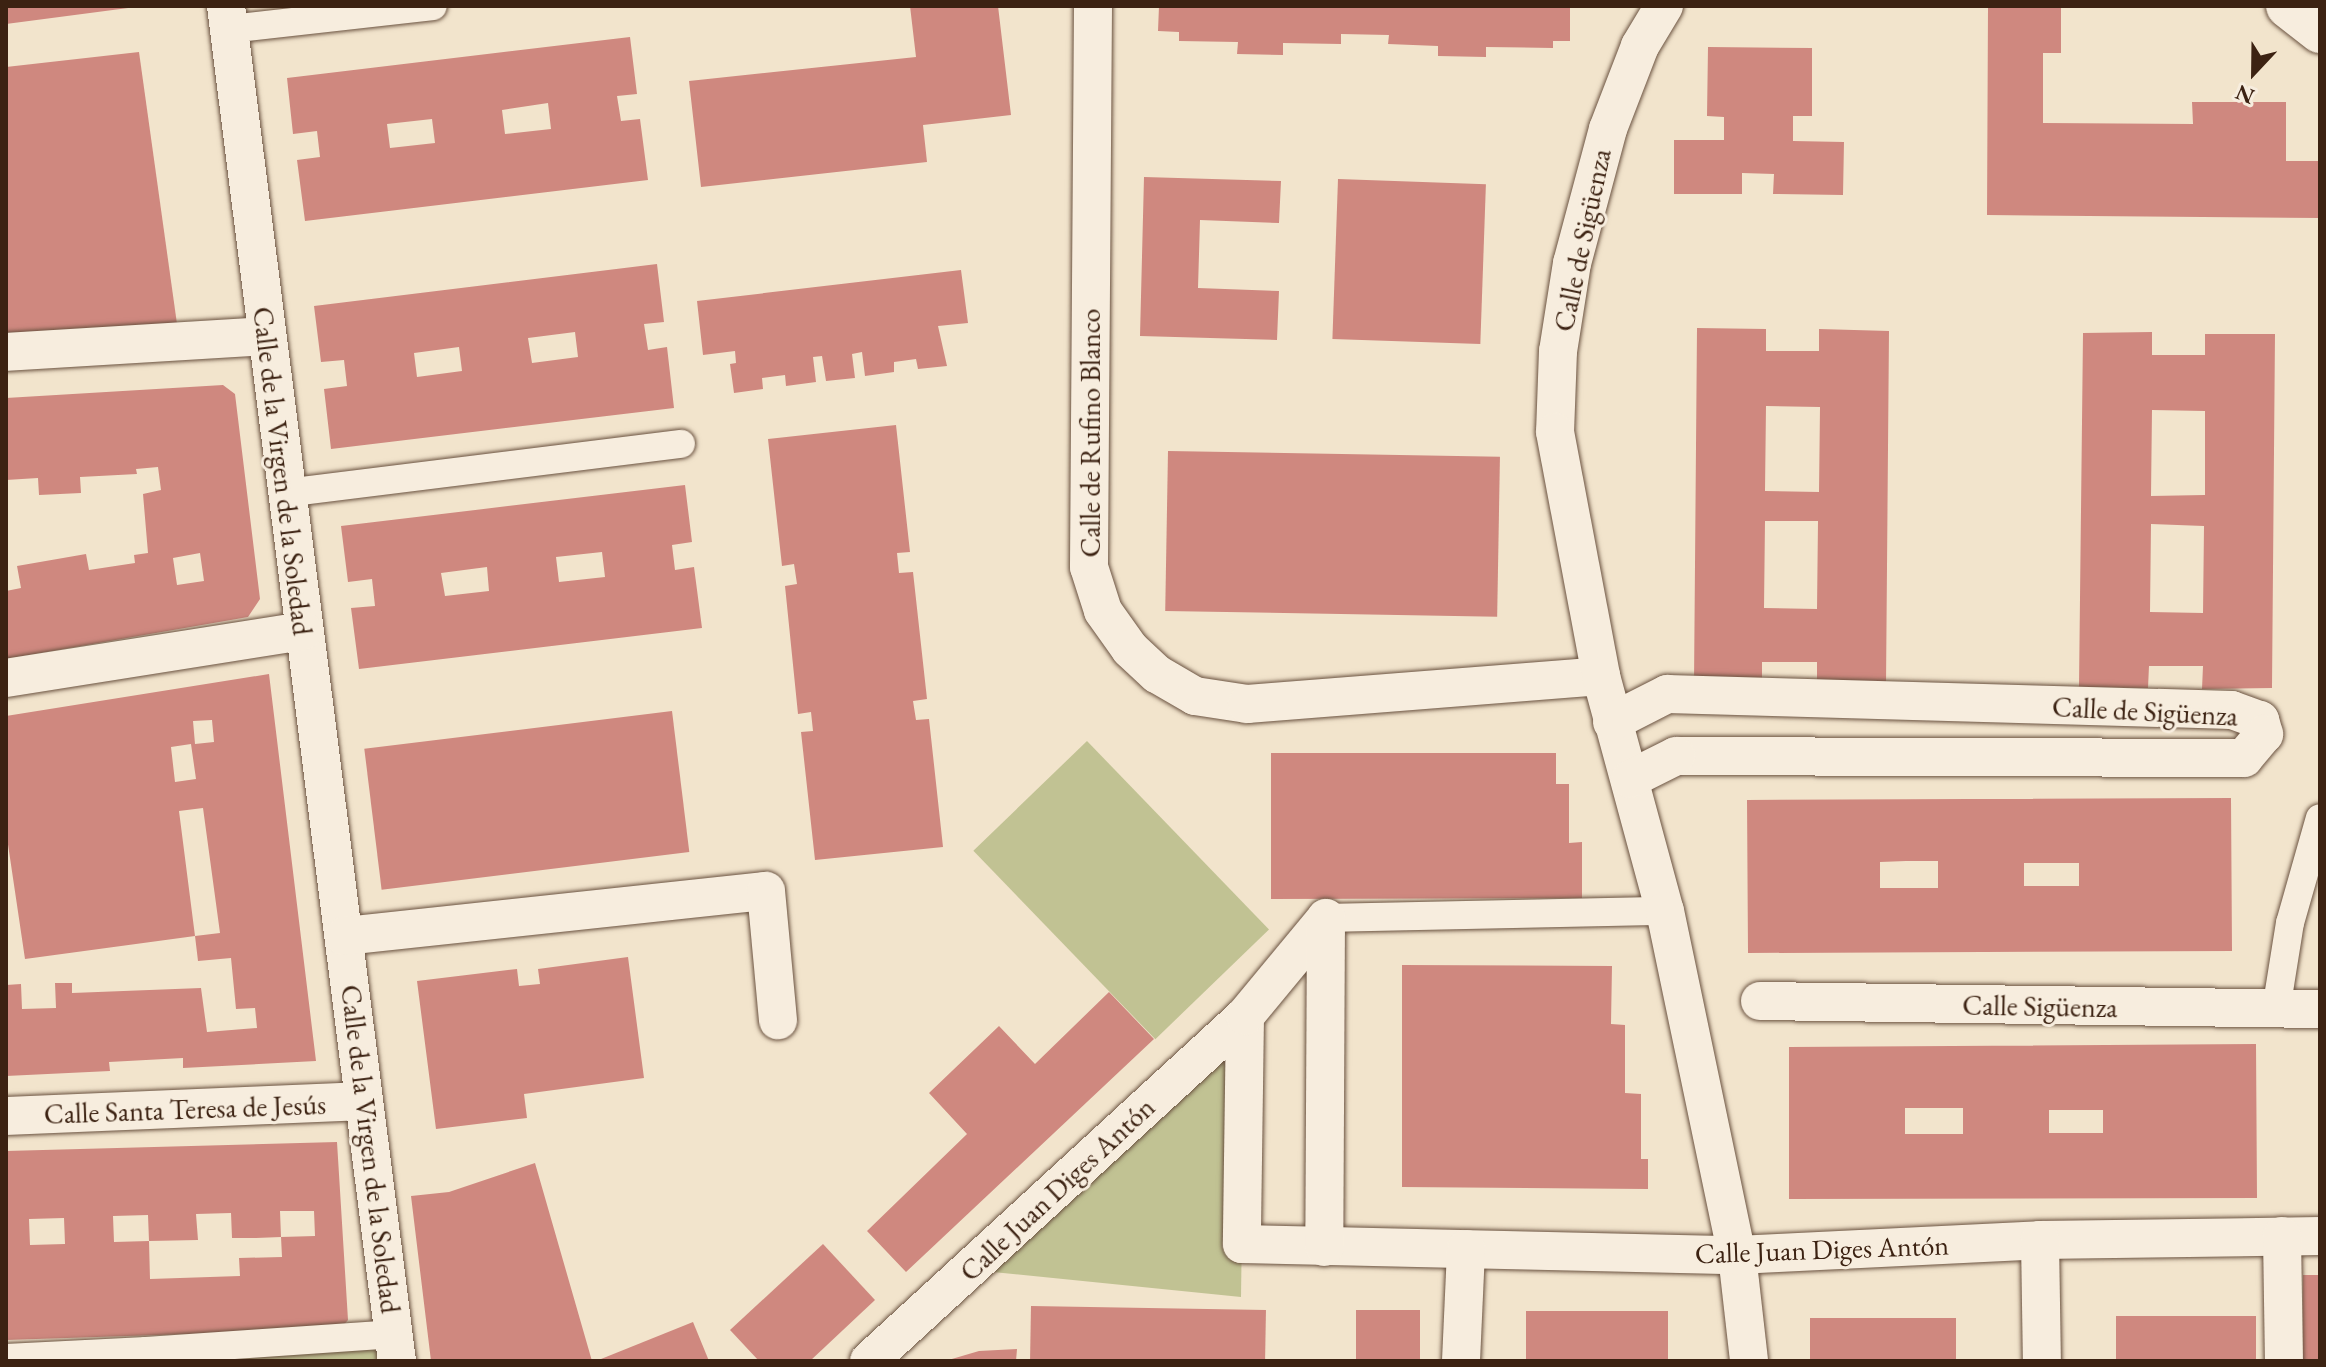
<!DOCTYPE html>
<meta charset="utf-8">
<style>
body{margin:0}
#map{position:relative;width:2326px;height:1367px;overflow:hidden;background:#f2e4cc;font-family:"EB Garamond",serif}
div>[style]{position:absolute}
.green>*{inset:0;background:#c1c293;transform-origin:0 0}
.building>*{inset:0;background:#cf887f;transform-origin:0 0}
.roads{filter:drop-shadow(0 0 2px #6a5240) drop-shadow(0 0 2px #6a5240)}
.pedestrian>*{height:28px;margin:-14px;padding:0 14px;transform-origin:14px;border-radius:14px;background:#f7edde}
.minor>*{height:38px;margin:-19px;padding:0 19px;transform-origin:19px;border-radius:19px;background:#f7edde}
.tertiary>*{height:44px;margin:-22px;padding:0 22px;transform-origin:22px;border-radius:22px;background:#f7edde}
span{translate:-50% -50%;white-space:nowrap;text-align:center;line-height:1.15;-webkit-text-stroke:6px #f7edde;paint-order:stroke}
.street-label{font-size:28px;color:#3c2212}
.frame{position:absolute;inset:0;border:8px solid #3c2212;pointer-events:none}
.north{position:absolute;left:2214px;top:32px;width:80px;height:80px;-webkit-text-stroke:6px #f7edde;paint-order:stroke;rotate:202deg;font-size:22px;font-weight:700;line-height:32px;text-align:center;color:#3c2212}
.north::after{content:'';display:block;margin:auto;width:28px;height:36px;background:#3c2212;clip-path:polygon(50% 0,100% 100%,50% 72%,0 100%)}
</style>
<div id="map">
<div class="green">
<i style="left:1087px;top:741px;width:262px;height:158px;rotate:46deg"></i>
<i style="clip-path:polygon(1245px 1016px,1241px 1297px,973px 1270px)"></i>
<i style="clip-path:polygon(395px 1334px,397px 1361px,147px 1361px)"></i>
</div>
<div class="building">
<i style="clip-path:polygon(6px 6px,128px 6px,128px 8px,6px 24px)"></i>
<i style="clip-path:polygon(910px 6px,998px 6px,1011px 115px,923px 125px,927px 162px,701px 187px,689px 81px,916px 57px)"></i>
<i style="clip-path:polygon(1159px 6px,1570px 6px,1570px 41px,1553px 41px,1553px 48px,1486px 47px,1486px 57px,1438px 56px,1438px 46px,1388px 44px,1389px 35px,1341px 34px,1341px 44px,1283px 43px,1283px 55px,1237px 54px,1238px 42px,1179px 41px,1179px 32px,1158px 31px)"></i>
<i style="clip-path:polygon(1988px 6px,2061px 6px,2061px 53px,2043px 53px,2043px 123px,2193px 124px,2192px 102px,2286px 102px,2286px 161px,2320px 161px,2320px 218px,1987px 215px)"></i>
<i style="clip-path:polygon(evenodd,630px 37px,637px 94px,617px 96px,621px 121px,640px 119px,648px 180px,305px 221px,297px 160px,320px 157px,317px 131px,293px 134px,287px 78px,630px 37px,548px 103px,551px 129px,505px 134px,502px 110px,548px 103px,630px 37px,432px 119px,435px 143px,390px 148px,387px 124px,432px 119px)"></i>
<i style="clip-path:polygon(1708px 47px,1812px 48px,1812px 116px,1793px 116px,1793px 141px,1844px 142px,1843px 195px,1773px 194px,1774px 174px,1742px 173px,1742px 194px,1674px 194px,1674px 140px,1724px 140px,1724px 117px,1707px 116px)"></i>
<i style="clip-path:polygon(139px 52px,177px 324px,6px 333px,6px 67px)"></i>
<i style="clip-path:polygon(1144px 177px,1281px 181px,1279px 223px,1200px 220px,1198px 288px,1279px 291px,1277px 340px,1140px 336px)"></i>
<i style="left:1338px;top:179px;width:148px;height:160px;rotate:2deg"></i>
<i style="clip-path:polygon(evenodd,657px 264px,664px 322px,644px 324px,648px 350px,667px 347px,674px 408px,331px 449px,324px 389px,347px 386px,344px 360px,321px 362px,314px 306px,657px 264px,575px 332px,578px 357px,532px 363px,528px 338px,575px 332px,657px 264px,459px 347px,462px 371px,417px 377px,414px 353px,459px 347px)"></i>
<i style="clip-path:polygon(961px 270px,968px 323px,938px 326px,947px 366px,918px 369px,916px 359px,894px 362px,894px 372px,865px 376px,862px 352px,852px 354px,855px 378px,826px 381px,822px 356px,813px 357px,816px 382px,786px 386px,785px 375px,762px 378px,763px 389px,734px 393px,730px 364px,736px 363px,735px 351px,703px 355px,697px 301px)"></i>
<i style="clip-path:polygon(evenodd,1697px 328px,1766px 329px,1766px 351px,1819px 351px,1819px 329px,1889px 331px,1886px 685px,1817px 684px,1817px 662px,1762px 662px,1762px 684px,1694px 683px,1697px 328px,1766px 406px,1820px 407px,1819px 492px,1765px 491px,1766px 406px,1697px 328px,1765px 521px,1818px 521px,1817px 609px,1764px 608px,1765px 521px)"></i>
<i style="clip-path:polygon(evenodd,2152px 332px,2152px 355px,2205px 355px,2205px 334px,2275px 334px,2272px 688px,2202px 689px,2203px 666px,2149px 666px,2148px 688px,2079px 687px,2083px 333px,2152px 332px,2152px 410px,2205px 411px,2205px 495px,2151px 496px,2152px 410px,2152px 332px,2151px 524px,2204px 526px,2203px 613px,2150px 612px,2151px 524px)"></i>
<i style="clip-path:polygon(evenodd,223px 385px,235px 394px,260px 599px,248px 617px,6px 659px,6px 591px,21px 588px,17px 566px,86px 554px,89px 570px,135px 563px,134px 555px,148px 553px,143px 494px,161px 490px,158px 467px,136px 469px,137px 474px,80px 477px,81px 493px,39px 495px,38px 478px,6px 480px,6px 398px,223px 385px,200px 553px,204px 581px,177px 585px,173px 558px,200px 553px)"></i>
<i style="clip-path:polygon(896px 425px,910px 552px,897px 553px,899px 573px,913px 572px,927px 699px,913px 701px,916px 720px,929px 719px,943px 847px,815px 860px,801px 732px,813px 731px,811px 712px,798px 714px,785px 586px,797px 584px,794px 564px,782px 566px,768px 439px)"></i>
<i style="left:1168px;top:451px;width:332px;height:160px;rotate:1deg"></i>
<i style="clip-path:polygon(evenodd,685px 485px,692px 542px,672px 545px,675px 570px,694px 567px,702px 628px,359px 669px,351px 608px,375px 606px,372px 579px,348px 582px,341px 526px,685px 485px,602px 552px,605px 577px,559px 582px,556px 557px,602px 552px,685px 485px,487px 567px,489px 591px,445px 596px,441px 573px,487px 567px)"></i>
<i style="clip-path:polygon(evenodd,269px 674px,316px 1061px,183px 1068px,183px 1058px,109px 1062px,110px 1071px,6px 1076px,6px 985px,21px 984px,22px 1009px,56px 1008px,55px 983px,72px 983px,72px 993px,201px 988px,207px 1032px,257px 1028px,255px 1008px,236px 1009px,231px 958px,198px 961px,195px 936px,220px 933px,203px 808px,179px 811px,195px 936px,25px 959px,6px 831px,6px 716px,269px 674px,212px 720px,214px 742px,195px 744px,193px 721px,212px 720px,269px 674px,191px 744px,196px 779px,175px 782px,171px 747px,191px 744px)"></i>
<i style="left:672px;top:711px;width:142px;height:310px;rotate:83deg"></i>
<i style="clip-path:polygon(1271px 753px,1556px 753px,1556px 784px,1569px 784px,1569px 843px,1582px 842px,1582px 898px,1271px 899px)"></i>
<i style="clip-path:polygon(evenodd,2231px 798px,2232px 951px,1748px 953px,1747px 800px,2231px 798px,1906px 861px,1938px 861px,1938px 888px,1880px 888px,1880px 862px,1906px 861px,2231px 798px,2024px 863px,2079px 863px,2079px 886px,2024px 886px,2024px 863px)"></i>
<i style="clip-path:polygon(628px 957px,644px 1078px,524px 1094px,527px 1118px,436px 1129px,417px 981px,517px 969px,519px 986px,540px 984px,538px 969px)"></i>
<i style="clip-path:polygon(1402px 965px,1612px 966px,1611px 1024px,1625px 1025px,1625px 1093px,1641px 1094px,1641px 1159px,1648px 1159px,1648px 1189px,1402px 1187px)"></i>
<i style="clip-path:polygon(1109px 992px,1154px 1039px,906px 1272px,867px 1231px,967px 1134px,929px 1093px,999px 1026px,1035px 1064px)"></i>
<i style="clip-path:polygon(evenodd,2256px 1044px,2257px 1198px,1789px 1199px,1789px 1047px,2256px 1044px,1905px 1108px,1963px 1108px,1963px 1134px,1905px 1134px,1905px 1108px,2256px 1044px,2049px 1110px,2103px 1110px,2103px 1133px,2049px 1133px,2049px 1110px)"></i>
<i style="clip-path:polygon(evenodd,337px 1142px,348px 1320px,340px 1329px,6px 1340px,6px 1151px,337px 1142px,280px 1211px,314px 1211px,315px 1236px,281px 1237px,282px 1257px,239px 1258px,240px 1276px,150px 1279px,149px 1241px,114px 1242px,113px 1216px,148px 1215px,149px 1241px,198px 1240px,196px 1214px,231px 1213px,232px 1238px,256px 1238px,281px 1237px,280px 1211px,337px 1142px,64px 1218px,65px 1244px,30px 1245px,29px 1219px,64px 1218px)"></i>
<i style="clip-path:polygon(535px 1163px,592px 1361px,431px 1361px,411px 1196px,449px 1192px)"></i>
<i style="clip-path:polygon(823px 1244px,875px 1300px,810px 1361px,759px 1361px,730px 1330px)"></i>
<i style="left:2303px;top:1275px;width:17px;height:86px"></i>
<i style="left:1031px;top:1306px;width:235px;height:55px;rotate:1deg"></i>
<i style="left:1356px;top:1310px;width:64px;height:51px"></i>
<i style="left:1526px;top:1311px;width:142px;height:50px"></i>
<i style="left:2116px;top:1316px;width:140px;height:45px"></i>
<i style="left:1810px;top:1318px;width:146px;height:43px"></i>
<i style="clip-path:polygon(693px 1322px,709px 1361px,602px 1361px,601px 1359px)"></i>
<i style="clip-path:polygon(1017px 1349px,1016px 1361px,945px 1361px,979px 1351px)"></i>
</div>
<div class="roads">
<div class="pedestrian">
<i style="left:229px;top:29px;width:205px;rotate:-6.4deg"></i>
<i style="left:286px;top:493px;width:398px;rotate:-7.1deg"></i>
<i style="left:1326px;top:918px;width:339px;rotate:-1.2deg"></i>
<i style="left:2276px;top:1010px;width:88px;rotate:-80.9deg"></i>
<i style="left:2290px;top:923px;width:109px;rotate:-74.1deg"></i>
<i style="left:6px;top:1358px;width:140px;rotate:-2.9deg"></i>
<i style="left:147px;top:1361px;width:10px;rotate:-96deg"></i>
<i style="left:146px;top:1351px;width:250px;rotate:-3.9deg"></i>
</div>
<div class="minor">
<i style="left:226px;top:6px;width:1366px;rotate:82.81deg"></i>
<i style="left:1093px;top:6px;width:561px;rotate:90.41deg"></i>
<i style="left:1089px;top:567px;width:46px;rotate:72.3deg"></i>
<i style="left:1103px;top:611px;width:47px;rotate:54.6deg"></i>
<i style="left:1130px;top:649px;width:37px;rotate:43deg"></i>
<i style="left:1157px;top:674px;width:44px;rotate:30.1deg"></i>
<i style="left:1195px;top:696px;width:53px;rotate:8.7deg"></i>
<i style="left:1247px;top:704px;width:355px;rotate:-4.5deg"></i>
<i style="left:1664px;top:6px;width:47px;rotate:121deg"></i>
<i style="left:1640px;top:46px;width:89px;rotate:111.1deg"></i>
<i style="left:1608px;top:129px;width:139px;rotate:105deg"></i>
<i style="left:1572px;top:263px;width:89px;rotate:99deg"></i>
<i style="left:1558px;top:351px;width:81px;rotate:92.1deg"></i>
<i style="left:1555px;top:432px;width:248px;rotate:79.3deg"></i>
<i style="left:1601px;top:676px;width:244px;rotate:74.8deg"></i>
<i style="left:1665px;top:911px;width:351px;rotate:78.2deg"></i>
<i style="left:1737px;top:1255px;width:107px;rotate:83.5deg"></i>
<i style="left:6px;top:352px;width:259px;rotate:-3.5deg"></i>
<i style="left:6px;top:678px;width:301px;rotate:-9deg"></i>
<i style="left:1612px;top:722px;width:62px;rotate:-27deg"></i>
<i style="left:1667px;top:694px;width:565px;rotate:1.62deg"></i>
<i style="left:2232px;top:710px;width:30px;rotate:20deg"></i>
<i style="left:2260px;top:720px;width:15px;rotate:74deg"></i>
<i style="left:2264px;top:734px;width:31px;rotate:130deg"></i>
<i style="left:2244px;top:758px;width:568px;rotate:-179.8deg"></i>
<i style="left:1676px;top:756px;width:51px;rotate:153.4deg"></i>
<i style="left:344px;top:936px;width:424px;rotate:-6.1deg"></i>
<i style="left:766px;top:891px;width:130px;rotate:84.7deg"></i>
<i style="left:1760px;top:1001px;width:560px;rotate:0.82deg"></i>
<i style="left:1245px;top:1016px;width:228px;rotate:90.8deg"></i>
<i style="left:1242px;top:1244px;width:495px;rotate:1.3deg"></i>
<i style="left:1737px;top:1255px;width:303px;rotate:-2.8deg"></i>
<i style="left:2040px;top:1240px;width:280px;rotate:-0.8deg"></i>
<i style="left:6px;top:1116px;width:358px;rotate:-2.4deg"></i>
<i style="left:2282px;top:1236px;width:125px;rotate:89.1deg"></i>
<i style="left:2040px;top:1240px;width:121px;rotate:89.1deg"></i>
<i style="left:869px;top:1361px;width:510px;rotate:-42.54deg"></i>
<i style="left:1245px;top:1016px;width:127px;rotate:-50.4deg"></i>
<i style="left:1326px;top:918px;width:329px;rotate:90.3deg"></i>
<i style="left:1461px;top:1361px;width:112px;rotate:-87.4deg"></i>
</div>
<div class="tertiary">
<i style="left:2288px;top:6px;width:41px;rotate:38deg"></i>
</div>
</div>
<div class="street-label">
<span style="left:1582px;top:240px;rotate:-78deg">Calle de Sigüenza</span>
<span style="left:1090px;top:433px;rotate:-90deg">Calle de Rufino Blanco</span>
<span style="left:283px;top:471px;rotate:83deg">Calle de la Virgen de la Soledad</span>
<span style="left:2145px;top:711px;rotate:3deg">Calle de Sigüenza</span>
<span style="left:2040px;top:1006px;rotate:1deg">Calle Sigüenza</span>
<span style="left:185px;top:1109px;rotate:-2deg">Calle Santa Teresa de Jesús</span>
<span style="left:371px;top:1149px;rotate:83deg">Calle de la Virgen de la Soledad</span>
<span style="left:1057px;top:1189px;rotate:-43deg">Calle Juan Diges Antón</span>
<span style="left:1822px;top:1249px;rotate:-2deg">Calle Juan Diges Antón</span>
</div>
<div class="frame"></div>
<div class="north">N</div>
</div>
